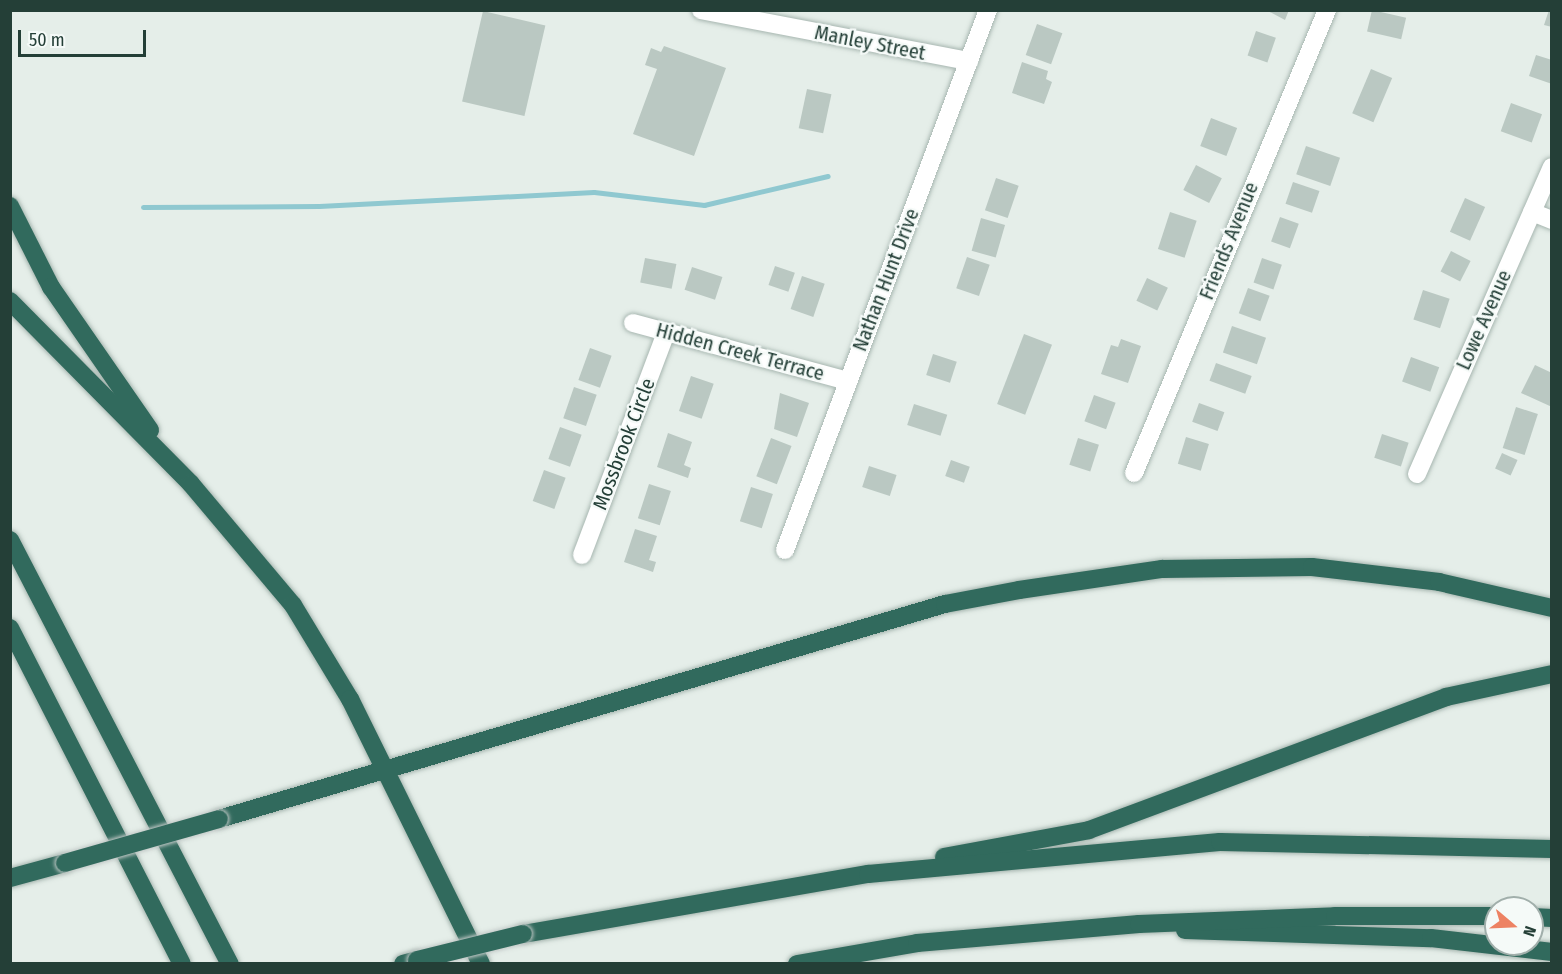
<!DOCTYPE html>
<style>
body{margin:0}
#map{position:relative;width:1562px;height:974px;overflow:hidden;background:#e5eee9;font-family:"Fira Sans Condensed",sans-serif}
div>[style]{position:absolute}
.stream>*{height:5px;margin:-2.5px;padding:0 2.5px;transform-origin:2.5px;border-radius:2.5px;background:#8fc8d0}
.building>*{inset:0;background:#bac8c2;transform-origin:0 0}
.roads{filter:drop-shadow(0 0 2px #a7b6b0) drop-shadow(0 0 2px #a7b6b0)}
.minor>*{height:18px;margin:-9px;padding:0 9px;transform-origin:9px;border-radius:9px;background:#fff}
.highway>*{height:18px;margin:-9px;padding:0 9px;transform-origin:9px;border-radius:9px;background:#316a5d}
.bridges{filter:drop-shadow(0 0 2px #c2c9c7) drop-shadow(0 0 2px #c2c9c7)}
.highway-bridge>*{height:18px;margin:-9px;padding:0 9px;transform-origin:9px;border-radius:9px;background:#316a5d}
span{translate:-50% -50%;white-space:nowrap;text-align:center;line-height:1.15;-webkit-text-stroke:4.5px #f5faf8;paint-order:stroke}
.street-label{font-size:20px;color:#243f37}
.frame{position:absolute;inset:0;border:12px solid #243f37;pointer-events:none}
.north{position:absolute;left:1484px;top:896px;width:60px;height:60px;box-sizing:border-box;background:#f5faf8;border:2px solid #a1afab;border-radius:50%;rotate:109deg;font-size:16px;font-weight:700;line-height:24px;text-align:center;color:#243f37}
.north::after{content:'';display:block;margin:auto;width:21px;height:27px;background:#ed8263;clip-path:polygon(50% 0,100% 100%,50% 72%,0 100%)}
.scale{position:absolute;left:18px;top:30px;width:128px;height:27px;box-sizing:border-box;border:3px solid #243f37;border-top:0;padding-left:8px;font-size:18px;line-height:21px;white-space:nowrap;color:#243f37;-webkit-text-stroke:4px #f5faf8;paint-order:stroke}
</style>
<div id="map">
<div class="stream">
<i style="left:143px;top:207px;width:176px;rotate:-0.3deg"></i>
<i style="left:319px;top:206px;width:275px;rotate:-2.9deg"></i>
<i style="left:594px;top:192px;width:111px;rotate:6.7deg"></i>
<i style="left:704px;top:205px;width:127px;rotate:-13.2deg"></i>
</div>
<div class="building">
<i style="clip-path:polygon(1266px 10px,1289px 10px,1285px 20px)"></i>
<i style="left:1372px;top:10px;width:35px;height:22px;rotate:13deg"></i>
<i style="clip-path:polygon(1549px 10px,1552px 10px,1552px 27px,1544px 25px)"></i>
<i style="left:483px;top:11px;width:64px;height:93px;rotate:13deg"></i>
<i style="left:1037px;top:24px;width:27px;height:33px;rotate:20deg"></i>
<i style="left:1256px;top:31px;width:21px;height:26px;rotate:19deg"></i>
<i style="clip-path:polygon(664px 46px,726px 68px,694px 156px,633px 134px,657px 69px,645px 65px,651px 48px,661px 52px)"></i>
<i style="clip-path:polygon(1536px 55px,1552px 60px,1552px 84px,1529px 76px)"></i>
<i style="clip-path:polygon(1022px 62px,1048px 71px,1046px 79px,1052px 82px,1044px 104px,1012px 93px)"></i>
<i style="left:1371px;top:69px;width:23px;height:48px;rotate:23deg"></i>
<i style="left:807px;top:89px;width:25px;height:40px;rotate:12deg"></i>
<i style="left:1511px;top:103px;width:33px;height:30px;rotate:20deg"></i>
<i style="left:1211px;top:118px;width:28px;height:30px;rotate:21deg"></i>
<i style="left:1306px;top:146px;width:36px;height:30px;rotate:19deg"></i>
<i style="left:1196px;top:165px;width:29px;height:28px;rotate:27deg"></i>
<i style="left:996px;top:178px;width:24px;height:34px;rotate:19deg"></i>
<i style="left:1293px;top:182px;width:28px;height:23px;rotate:19deg"></i>
<i style="left:1465px;top:198px;width:22px;height:37px;rotate:24deg"></i>
<i style="left:1170px;top:212px;width:28px;height:39px;rotate:18deg"></i>
<i style="left:1280px;top:217px;width:20px;height:26px;rotate:20deg"></i>
<i style="left:981px;top:218px;width:25px;height:34px;rotate:16deg"></i>
<i style="left:1451px;top:251px;width:22px;height:23px;rotate:27deg"></i>
<i style="left:967px;top:257px;width:24px;height:33px;rotate:19deg"></i>
<i style="left:645px;top:258px;width:32px;height:25px;rotate:11deg"></i>
<i style="left:1262px;top:258px;width:21px;height:26px;rotate:19deg"></i>
<i style="left:775px;top:266px;width:21px;height:20px;rotate:19deg"></i>
<i style="left:692px;top:267px;width:32px;height:24px;rotate:18deg"></i>
<i style="left:802px;top:276px;width:24px;height:35px;rotate:19deg"></i>
<i style="left:1147px;top:278px;width:23px;height:25px;rotate:25deg"></i>
<i style="left:1248px;top:288px;width:23px;height:27px;rotate:20deg"></i>
<i style="left:1423px;top:290px;width:28px;height:31px;rotate:18deg"></i>
<i style="left:1232px;top:326px;width:36px;height:28px;rotate:19deg"></i>
<i style="left:1024px;top:334px;width:30px;height:75px;rotate:21deg"></i>
<i style="clip-path:polygon(1121px 339px,1141px 346px,1128px 383px,1101px 374px,1111px 345px,1118px 347px)"></i>
<i style="left:590px;top:348px;width:23px;height:34px;rotate:20deg"></i>
<i style="left:933px;top:354px;width:25px;height:22px;rotate:18deg"></i>
<i style="left:1411px;top:357px;width:30px;height:26px;rotate:20deg"></i>
<i style="left:1216px;top:363px;width:38px;height:19px;rotate:20deg"></i>
<i style="clip-path:polygon(1535px 365px,1552px 373px,1552px 407px,1521px 393px)"></i>
<i style="left:691px;top:376px;width:24px;height:37px;rotate:19deg"></i>
<i style="left:574px;top:387px;width:24px;height:33px;rotate:19deg"></i>
<i style="clip-path:polygon(780px 393px,809px 403px,797px 437px,774px 429px)"></i>
<i style="left:1094px;top:395px;width:23px;height:28px;rotate:20deg"></i>
<i style="left:1199px;top:403px;width:27px;height:20px;rotate:20deg"></i>
<i style="left:914px;top:404px;width:35px;height:22px;rotate:18deg"></i>
<i style="left:1516px;top:407px;width:23px;height:43px;rotate:18deg"></i>
<i style="left:560px;top:427px;width:23px;height:34px;rotate:20deg"></i>
<i style="clip-path:polygon(668px 433px,692px 442px,684px 465px,691px 468px,688px 478px,657px 467px)"></i>
<i style="left:1382px;top:434px;width:28px;height:25px;rotate:18deg"></i>
<i style="left:1186px;top:437px;width:24px;height:28px;rotate:17deg"></i>
<i style="left:771px;top:438px;width:22px;height:41px;rotate:21deg"></i>
<i style="left:1078px;top:438px;width:22px;height:28px;rotate:18deg"></i>
<i style="left:1502px;top:453px;width:17px;height:17px;rotate:24deg"></i>
<i style="left:951px;top:460px;width:20px;height:17px;rotate:20deg"></i>
<i style="left:869px;top:466px;width:29px;height:22px;rotate:18deg"></i>
<i style="left:544px;top:470px;width:23px;height:33px;rotate:20deg"></i>
<i style="left:649px;top:484px;width:23px;height:36px;rotate:18deg"></i>
<i style="left:751px;top:487px;width:23px;height:36px;rotate:18deg"></i>
<i style="clip-path:polygon(635px 529px,657px 536px,649px 560px,656px 562px,653px 572px,624px 562px)"></i>
</div>
<div class="roads">
<div class="minor">
<i style="left:701px;top:10px;width:273px;rotate:10.8deg"></i>
<i style="left:1532px;top:212px;width:22px;rotate:22deg"></i>
<i style="left:633px;top:323px;width:223px;rotate:15.1deg"></i>
<i style="left:1134px;top:473px;width:502px;rotate:-67.37deg"></i>
<i style="left:1417px;top:474px;width:335px;rotate:-66.3deg"></i>
<i style="left:785px;top:550px;width:577px;rotate:-69.4deg"></i>
<i style="left:582px;top:555px;width:237px;rotate:-69.3deg"></i>
</div>
<div class="highway">
<i style="left:10px;top:206px;width:91px;rotate:63.2deg"></i>
<i style="left:51px;top:287px;width:174px;rotate:55.3deg"></i>
<i style="left:10px;top:301px;width:257px;rotate:45.3deg"></i>
<i style="left:191px;top:484px;width:158px;rotate:49.9deg"></i>
<i style="left:293px;top:605px;width:110px;rotate:58.8deg"></i>
<i style="left:350px;top:699px;width:296px;rotate:63.7deg"></i>
<i style="left:10px;top:540px;width:478px;rotate:62.6deg"></i>
<i style="left:10px;top:628px;width:377px;rotate:62.9deg"></i>
<i style="left:219px;top:819px;width:757px;rotate:-16.5deg"></i>
<i style="left:945px;top:604px;width:75px;rotate:-10.7deg"></i>
<i style="left:1019px;top:590px;width:145px;rotate:-8.4deg"></i>
<i style="left:1162px;top:569px;width:150px;rotate:-0.8deg"></i>
<i style="left:1312px;top:567px;width:128px;rotate:6.7deg"></i>
<i style="left:1439px;top:582px;width:116px;rotate:13deg"></i>
<i style="left:944px;top:857px;width:147px;rotate:-10.5deg"></i>
<i style="left:1089px;top:830px;width:381px;rotate:-20.4deg"></i>
<i style="left:1446px;top:697px;width:108px;rotate:-12.2deg"></i>
<i style="left:10px;top:878px;width:57px;rotate:-15.3deg"></i>
<i style="left:1532px;top:917px;width:20px;rotate:3deg"></i>
<i style="left:1185px;top:930px;width:246px;rotate:1.9deg"></i>
<i style="left:1431px;top:938px;width:122px;rotate:6.6deg"></i>
<i style="left:523px;top:934px;width:350px;rotate:-9.9deg"></i>
<i style="left:868px;top:874px;width:353px;rotate:-5.2deg"></i>
<i style="left:1220px;top:842px;width:332px;rotate:1.2deg"></i>
<i style="left:403px;top:964px;width:15px;rotate:-16deg"></i>
<i style="left:797px;top:964px;width:122px;rotate:-9.9deg"></i>
<i style="left:917px;top:943px;width:223px;rotate:-4.9deg"></i>
<i style="left:1139px;top:924px;width:196px;rotate:-2.3deg"></i>
<i style="left:1335px;top:916px;width:161px"></i>
</div>
</div>
<div class="bridges">
<div class="highway-bridge">
<i style="left:65px;top:863px;width:160px;rotate:-15.9deg"></i>
<i style="left:417px;top:960px;width:109px;rotate:-13.8deg"></i>
</div>
</div>
<div class="street-label">
<span style="left:870px;top:43px;rotate:11deg">Manley Street</span>
<span style="left:1229px;top:241px;rotate:-68deg">Friends Avenue</span>
<span style="left:886px;top:280px;rotate:-69deg">Nathan Hunt Drive</span>
<span style="left:1484px;top:320px;rotate:-66deg">Lowe Avenue</span>
<span style="left:740px;top:352px;rotate:15deg">Hidden Creek Terrace</span>
<span style="left:624px;top:444px;rotate:-69deg">Mossbrook Circle</span>
</div>
<div class="frame"></div>
<div class="north">N</div>
<div class="scale">50 m</div>
</div>
